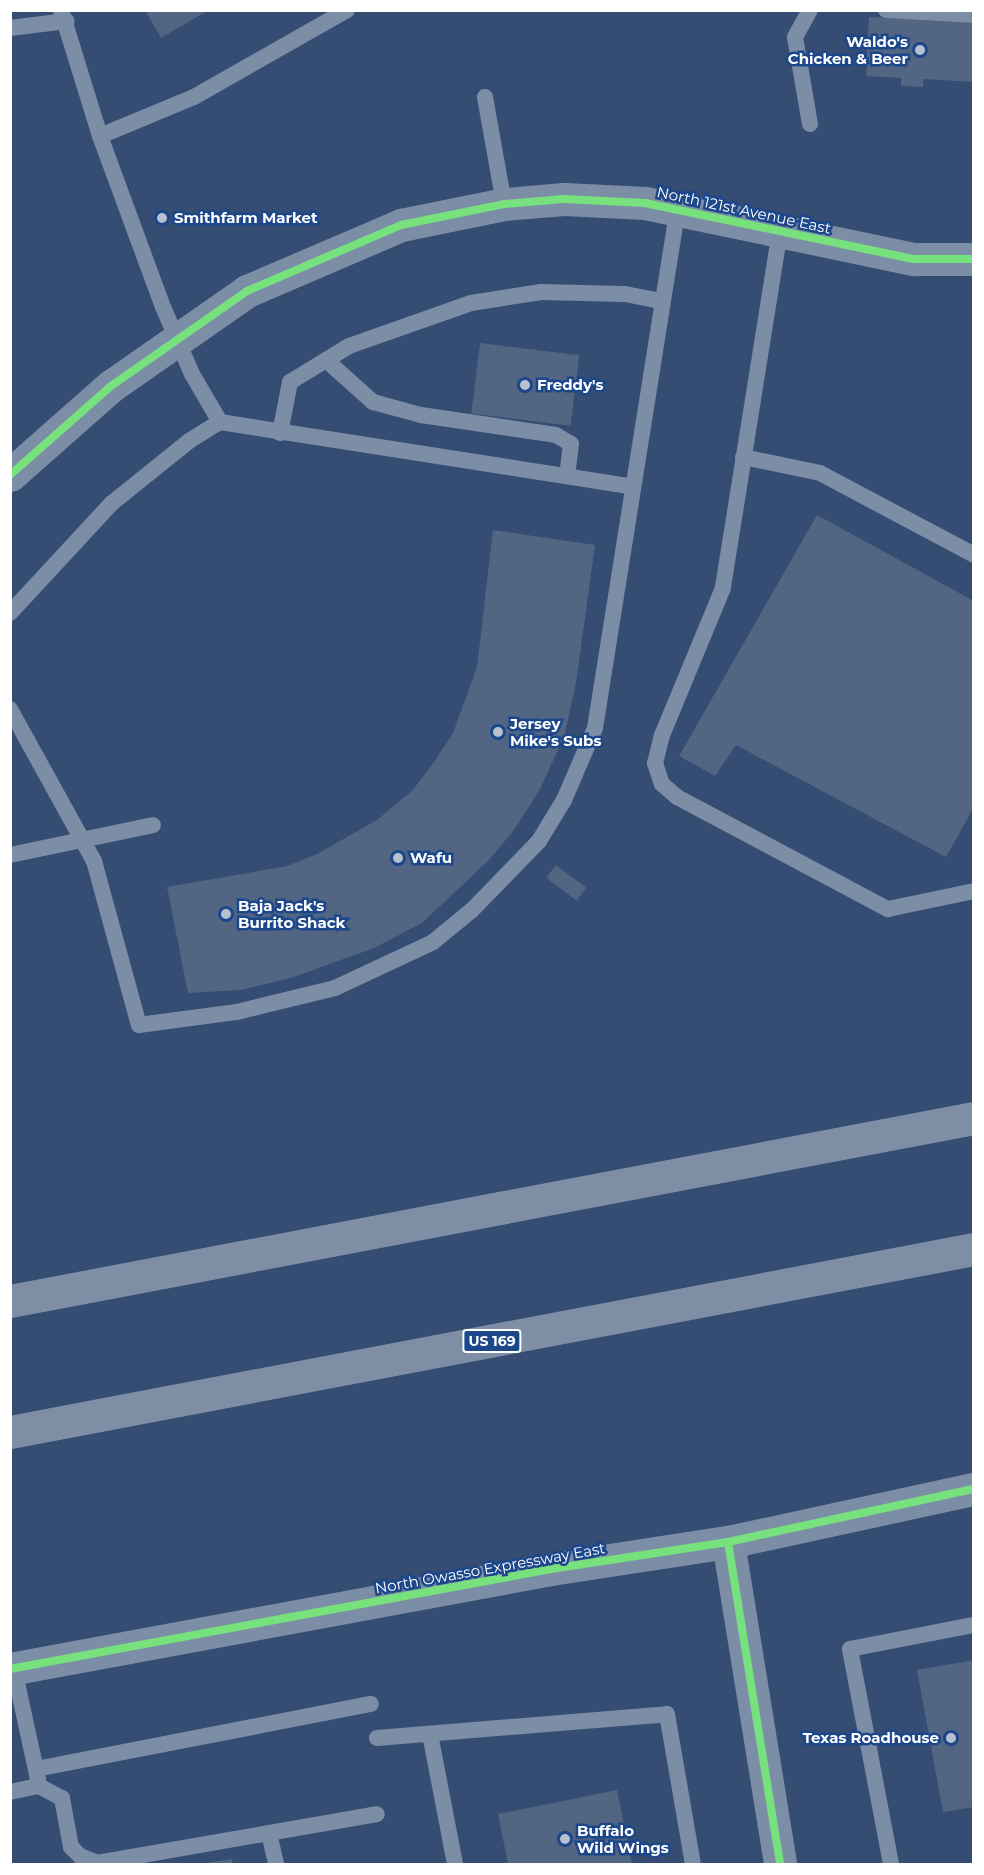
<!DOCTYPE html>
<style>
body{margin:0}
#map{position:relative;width:984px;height:1875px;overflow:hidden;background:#354d72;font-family:Montserrat,sans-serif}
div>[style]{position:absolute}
.building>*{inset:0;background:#526582;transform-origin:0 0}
.service>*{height:16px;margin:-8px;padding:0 8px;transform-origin:8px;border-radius:8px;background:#7c8ea6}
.minor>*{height:33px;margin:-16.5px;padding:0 16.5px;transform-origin:16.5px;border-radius:16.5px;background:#7c8ea6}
.tertiary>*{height:33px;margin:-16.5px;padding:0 16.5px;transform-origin:16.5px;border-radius:16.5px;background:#7c8ea6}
.motorway>*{height:33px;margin:-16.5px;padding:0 16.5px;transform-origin:16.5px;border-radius:16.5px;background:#7d8ea5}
.cycleway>*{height:8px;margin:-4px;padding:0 4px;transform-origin:4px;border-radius:4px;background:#77e17e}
.dots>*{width:16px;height:16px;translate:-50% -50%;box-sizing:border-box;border:3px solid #1c478b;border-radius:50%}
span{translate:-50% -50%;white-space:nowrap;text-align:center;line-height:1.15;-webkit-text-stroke:5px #1c478b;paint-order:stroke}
.shield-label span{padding:2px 4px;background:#1c478b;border:2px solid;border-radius:4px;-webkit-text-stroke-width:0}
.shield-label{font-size:14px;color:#fff;font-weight:700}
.poi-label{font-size:15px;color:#fff;font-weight:700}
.right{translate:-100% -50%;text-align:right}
.left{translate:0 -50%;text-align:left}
.street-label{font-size:15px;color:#fff}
.frame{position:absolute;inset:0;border:12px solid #fff;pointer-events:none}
</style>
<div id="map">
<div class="building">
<i style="clip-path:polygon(145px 10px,209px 10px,161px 38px)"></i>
<i style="clip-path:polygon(869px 17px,974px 23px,974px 82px,923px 79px,923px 87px,901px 86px,901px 78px,866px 76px)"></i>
<i style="left:480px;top:343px;width:100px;height:71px;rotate:7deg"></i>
<i style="clip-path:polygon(817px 515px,974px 601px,974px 807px,946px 857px,736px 745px,715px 776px,679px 756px)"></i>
<i style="clip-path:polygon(493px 530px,595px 545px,576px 683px,564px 737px,539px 791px,514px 830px,489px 860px,422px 923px,374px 948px,291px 978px,240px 990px,188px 993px,167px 887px,287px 866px,317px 854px,377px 820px,413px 790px,434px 762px,453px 733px,477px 667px)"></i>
<i style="left:556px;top:865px;width:38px;height:16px;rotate:37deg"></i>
<i style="clip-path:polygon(974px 1660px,974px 1807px,943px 1812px,917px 1670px)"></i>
<i style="clip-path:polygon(617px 1790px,632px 1864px,508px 1864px,498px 1814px)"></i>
<i style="clip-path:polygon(232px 1859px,233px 1864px,206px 1864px,206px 1863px)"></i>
</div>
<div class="service">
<i style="left:61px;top:10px;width:132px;rotate:72.8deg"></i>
<i style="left:100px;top:136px;width:182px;rotate:69.8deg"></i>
<i style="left:163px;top:307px;width:73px;rotate:66.6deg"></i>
<i style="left:192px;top:374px;width:56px;rotate:59.7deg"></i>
<i style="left:886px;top:10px;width:88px;rotate:3.3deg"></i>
<i style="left:10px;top:28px;width:57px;rotate:-7deg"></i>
<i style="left:485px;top:97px;width:109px;rotate:79.9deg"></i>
<i style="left:810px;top:124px;width:88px;rotate:-99.8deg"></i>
<i style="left:795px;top:37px;width:31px;rotate:-61deg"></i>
<i style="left:100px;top:136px;width:102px;rotate:-22.5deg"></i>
<i style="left:194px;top:97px;width:176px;rotate:-29.6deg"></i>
<i style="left:780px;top:231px;width:362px;rotate:99.1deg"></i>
<i style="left:723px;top:588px;width:159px;rotate:112.5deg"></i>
<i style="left:662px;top:735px;width:29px;rotate:104deg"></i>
<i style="left:655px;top:763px;width:22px;rotate:72deg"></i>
<i style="left:662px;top:784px;width:20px;rotate:41deg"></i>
<i style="left:677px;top:797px;width:239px;rotate:28deg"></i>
<i style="left:888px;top:909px;width:88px;rotate:-11.8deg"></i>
<i style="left:326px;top:360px;width:63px;rotate:41.8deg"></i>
<i style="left:373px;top:402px;width:50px;rotate:15.2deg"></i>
<i style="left:421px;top:415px;width:136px;rotate:8.4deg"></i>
<i style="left:556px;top:435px;width:17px;rotate:31deg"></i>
<i style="left:571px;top:444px;width:31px;rotate:97deg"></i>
<i style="left:280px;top:433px;width:52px;rotate:-78.9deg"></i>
<i style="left:290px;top:382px;width:69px;rotate:-31.4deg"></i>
<i style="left:349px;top:346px;width:129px;rotate:-19.4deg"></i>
<i style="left:471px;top:303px;width:71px;rotate:-8.9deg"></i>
<i style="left:541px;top:292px;width:84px;rotate:1.4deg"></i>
<i style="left:625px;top:294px;width:37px;rotate:11deg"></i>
<i style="left:743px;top:457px;width:79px;rotate:11.7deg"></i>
<i style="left:820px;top:473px;width:174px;rotate:28deg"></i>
<i style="left:10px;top:613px;width:150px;rotate:-47.2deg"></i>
<i style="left:112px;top:503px;width:99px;rotate:-38.8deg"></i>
<i style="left:189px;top:441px;width:36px;rotate:-32deg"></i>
<i style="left:220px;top:422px;width:416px;rotate:8.9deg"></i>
<i style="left:10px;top:709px;width:174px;rotate:61.1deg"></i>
<i style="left:94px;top:861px;width:170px;rotate:74.7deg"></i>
<i style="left:139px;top:1025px;width:99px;rotate:-7.6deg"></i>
<i style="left:237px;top:1012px;width:101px;rotate:-13.8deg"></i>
<i style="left:335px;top:988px;width:108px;rotate:-25.1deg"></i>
<i style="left:433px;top:942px;width:50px;rotate:-39.4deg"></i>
<i style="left:472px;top:910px;width:96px;rotate:-45.8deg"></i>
<i style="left:539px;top:841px;width:48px;rotate:-58.6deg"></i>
<i style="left:564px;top:800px;width:78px;rotate:-66.7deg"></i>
<i style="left:595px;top:728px;width:528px;rotate:-80.95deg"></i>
<i style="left:10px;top:855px;width:146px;rotate:-11.8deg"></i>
<i style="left:14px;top:1669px;width:113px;rotate:77.7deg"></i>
<i style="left:430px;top:1734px;width:132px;rotate:79.1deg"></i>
<i style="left:377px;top:1738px;width:291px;rotate:-4.7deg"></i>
<i style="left:667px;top:1714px;width:152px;rotate:80.2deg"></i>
<i style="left:36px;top:1769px;width:341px;rotate:-11deg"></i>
<i style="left:10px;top:1792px;width:30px;rotate:-12deg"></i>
<i style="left:39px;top:1786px;width:26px;rotate:28deg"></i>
<i style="left:62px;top:1798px;width:50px;rotate:79.6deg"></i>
<i style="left:71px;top:1847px;width:13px;rotate:45deg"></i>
<i style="left:80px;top:1856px;width:18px;rotate:22deg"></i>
<i style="left:97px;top:1863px;width:284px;rotate:-9.9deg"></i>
<i style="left:269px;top:1833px;width:32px;rotate:77deg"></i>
<i style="left:891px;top:1864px;width:219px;rotate:-100.8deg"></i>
<i style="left:850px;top:1649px;width:126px;rotate:-11deg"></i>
</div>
<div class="minor">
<i style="left:728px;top:1542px;width:326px;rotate:80.8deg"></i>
</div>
<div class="tertiary">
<i style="left:10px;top:475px;width:135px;rotate:-41.4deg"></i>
<i style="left:111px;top:386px;width:166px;rotate:-34.9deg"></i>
<i style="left:247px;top:291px;width:168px;rotate:-23.2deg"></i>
<i style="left:401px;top:225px;width:105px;rotate:-11.5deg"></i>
<i style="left:504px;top:204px;width:60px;rotate:-4.8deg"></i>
<i style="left:564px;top:199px;width:81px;rotate:2.8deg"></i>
<i style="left:645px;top:203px;width:275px;rotate:11.8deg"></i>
<i style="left:914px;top:259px;width:60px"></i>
<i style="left:10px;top:1669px;width:550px;rotate:-10.47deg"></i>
<i style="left:551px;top:1569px;width:179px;rotate:-8.7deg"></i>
<i style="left:728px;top:1542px;width:252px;rotate:-12.2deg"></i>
</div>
<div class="motorway">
<i style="left:10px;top:1301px;width:981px;rotate:-10.75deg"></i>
<i style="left:10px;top:1432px;width:981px;rotate:-10.75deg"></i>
</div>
<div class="cycleway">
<i style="left:10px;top:475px;width:135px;rotate:-41.4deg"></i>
<i style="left:111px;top:386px;width:166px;rotate:-34.9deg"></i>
<i style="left:247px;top:291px;width:168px;rotate:-23.2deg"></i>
<i style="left:401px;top:225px;width:105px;rotate:-11.5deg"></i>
<i style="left:504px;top:204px;width:60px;rotate:-4.8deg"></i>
<i style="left:564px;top:199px;width:81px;rotate:2.8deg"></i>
<i style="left:645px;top:203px;width:275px;rotate:11.8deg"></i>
<i style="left:914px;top:259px;width:60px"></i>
<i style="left:728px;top:1542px;width:326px;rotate:80.8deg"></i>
<i style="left:10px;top:1669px;width:550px;rotate:-10.47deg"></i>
<i style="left:551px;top:1569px;width:179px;rotate:-8.7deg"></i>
<i style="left:728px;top:1542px;width:252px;rotate:-12.2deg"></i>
</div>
<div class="dots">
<i style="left:920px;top:50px;background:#b8c1ce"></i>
<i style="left:162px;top:218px;background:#b8c1ce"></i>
<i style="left:525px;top:385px;background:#b8c1ce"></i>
<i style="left:498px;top:732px;background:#b8c1ce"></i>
<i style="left:398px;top:858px;background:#b8c1ce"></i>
<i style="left:226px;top:914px;background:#b8c1ce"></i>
<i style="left:951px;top:1738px;background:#b8c1ce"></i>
<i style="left:565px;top:1839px;background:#b8c1ce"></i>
</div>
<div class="shield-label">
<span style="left:492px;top:1341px">US 169</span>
</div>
<div class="poi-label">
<span class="right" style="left:908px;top:50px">Waldo's<br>Chicken &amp; Beer</span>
<span class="left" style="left:174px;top:218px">Smithfarm Market</span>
<span class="left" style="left:537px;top:385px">Freddy's</span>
<span class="left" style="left:510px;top:732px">Jersey<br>Mike's Subs</span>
<span class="left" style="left:410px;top:858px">Wafu</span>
<span class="left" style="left:238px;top:914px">Baja Jack's<br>Burrito Shack</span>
<span class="right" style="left:939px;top:1738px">Texas Roadhouse</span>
<span class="left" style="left:577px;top:1839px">Buffalo<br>Wild Wings</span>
</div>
<div class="street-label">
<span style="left:744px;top:210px;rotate:12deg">North 121st Avenue East</span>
<span style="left:490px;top:1568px;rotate:-10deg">North Owasso Expressway East</span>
</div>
<div class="frame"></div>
</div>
